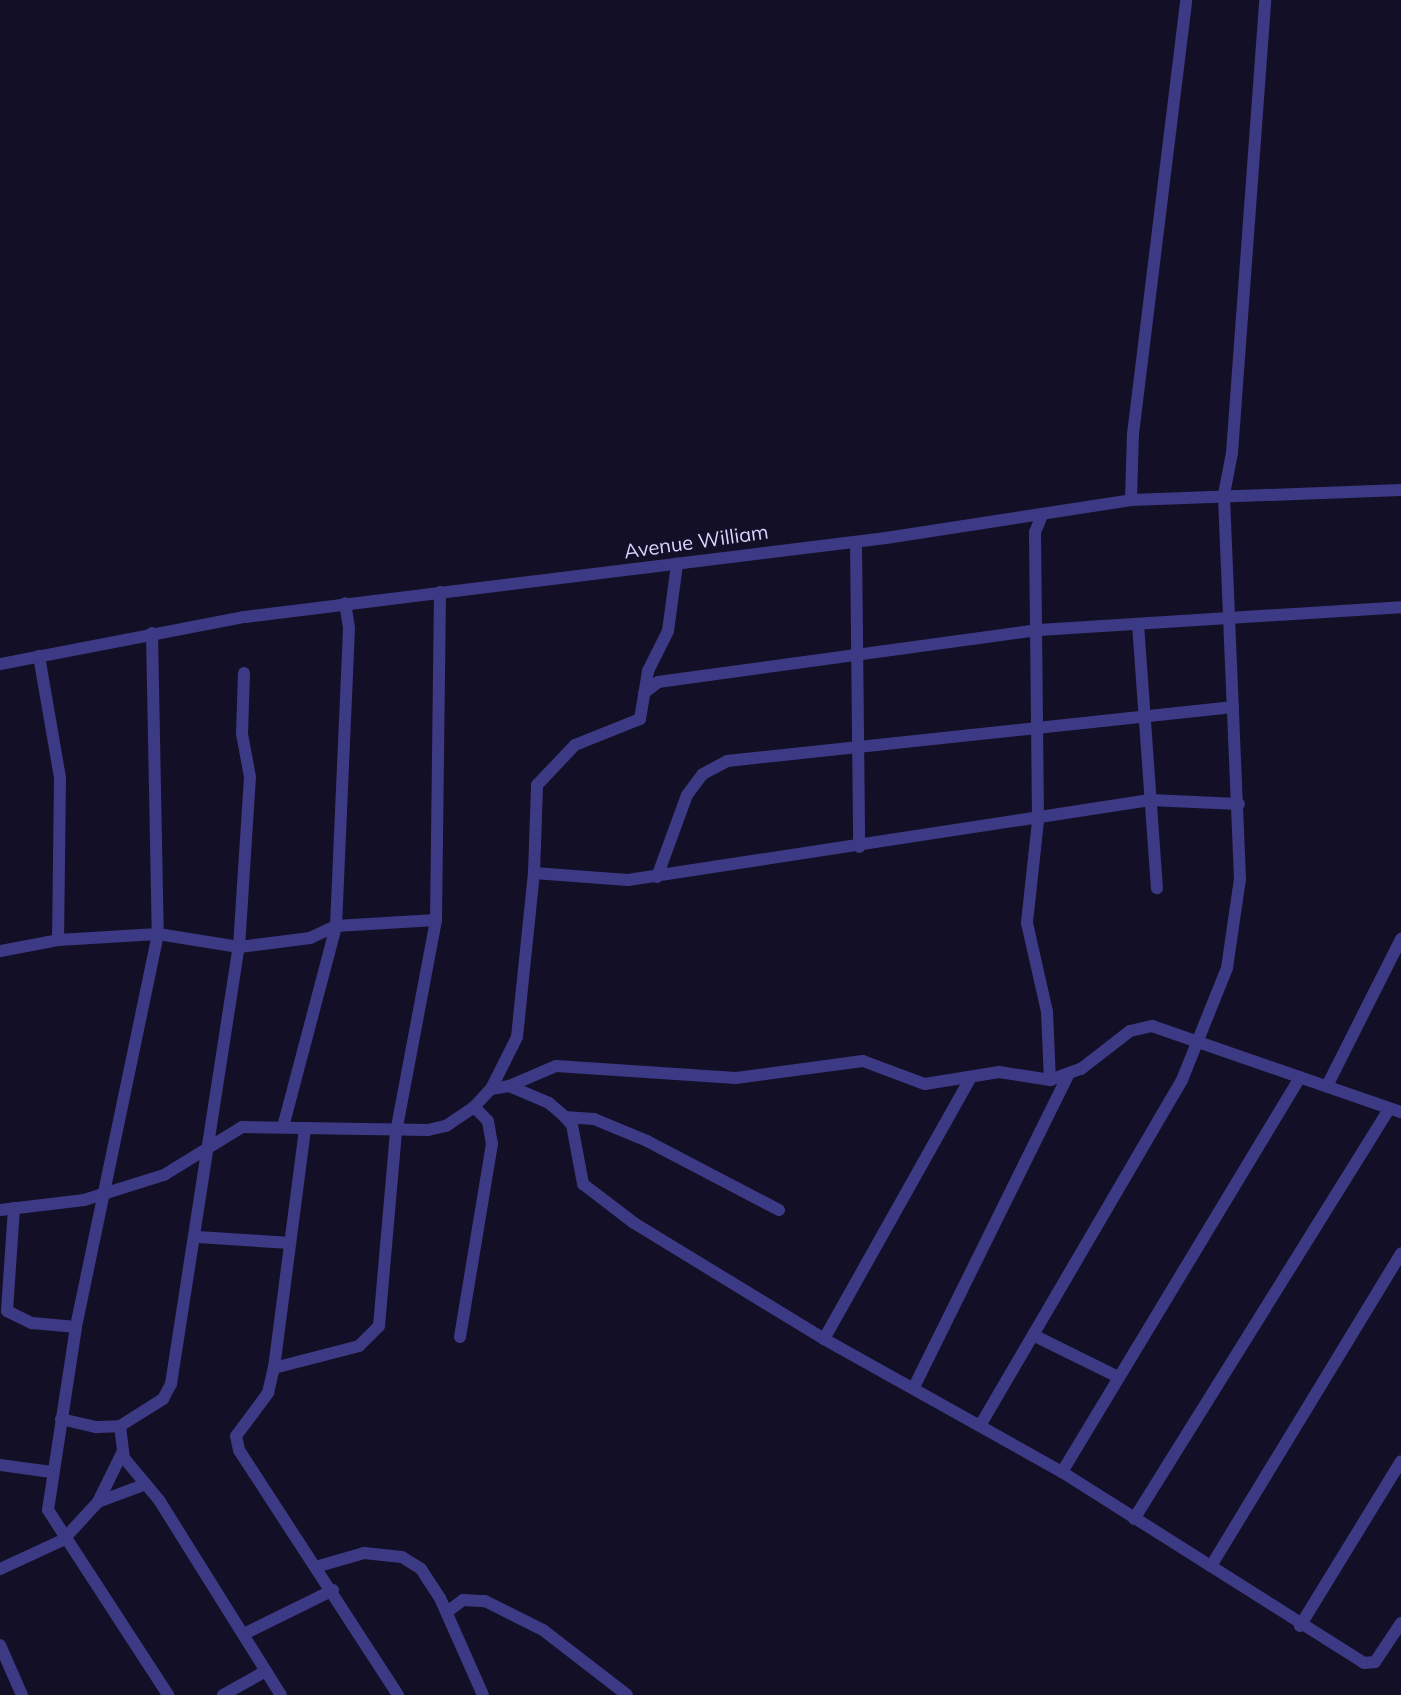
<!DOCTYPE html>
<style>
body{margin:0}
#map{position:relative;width:1401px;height:1695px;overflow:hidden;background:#130f26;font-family:Mulish,sans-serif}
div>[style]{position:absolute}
.street>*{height:12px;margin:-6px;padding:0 6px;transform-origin:6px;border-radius:6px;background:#3d3a85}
span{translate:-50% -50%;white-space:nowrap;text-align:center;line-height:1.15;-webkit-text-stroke:7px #130f26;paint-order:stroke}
.street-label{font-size:20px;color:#d9d4ff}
</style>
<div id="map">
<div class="street">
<i style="left:1131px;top:500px;width:66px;rotate:-88.3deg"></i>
<i style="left:1133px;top:434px;width:437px;rotate:-83deg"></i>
<i style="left:1042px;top:515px;width:18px;rotate:112deg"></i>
<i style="left:1035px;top:532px;width:289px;rotate:89.4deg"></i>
<i style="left:1038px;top:821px;width:103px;rotate:96.2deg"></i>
<i style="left:1027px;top:923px;width:91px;rotate:77.3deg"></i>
<i style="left:1047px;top:1012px;width:68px;rotate:87.5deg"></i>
<i style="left:856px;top:542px;width:305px;rotate:89.4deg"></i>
<i style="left:1138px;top:624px;width:265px;rotate:85.9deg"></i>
<i style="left:152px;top:633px;width:301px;rotate:88.9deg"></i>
<i style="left:158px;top:934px;width:401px;rotate:101.8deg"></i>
<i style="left:76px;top:1327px;width:185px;rotate:98.7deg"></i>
<i style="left:48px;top:1510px;width:221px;rotate:57deg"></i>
<i style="left:39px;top:656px;width:124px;rotate:80.2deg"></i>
<i style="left:60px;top:778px;width:162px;rotate:90.7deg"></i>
<i style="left:0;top:664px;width:249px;rotate:-10.9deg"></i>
<i style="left:245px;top:617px;width:646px;rotate:-7.03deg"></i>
<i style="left:886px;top:538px;width:248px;rotate:-8.8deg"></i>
<i style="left:1131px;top:500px;width:270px;rotate:-2.1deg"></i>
<i style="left:644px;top:693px;width:18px;rotate:-38deg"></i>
<i style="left:658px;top:682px;width:385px;rotate:-7.8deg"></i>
<i style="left:1039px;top:630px;width:363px;rotate:-3.6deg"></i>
<i style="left:534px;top:873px;width:94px;rotate:4.3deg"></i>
<i style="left:628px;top:880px;width:528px;rotate:-8.71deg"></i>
<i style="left:1150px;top:800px;width:89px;rotate:2.6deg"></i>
<i style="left:657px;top:877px;width:87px;rotate:-69.9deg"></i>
<i style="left:687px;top:795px;width:26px;rotate:-53deg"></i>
<i style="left:703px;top:774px;width:27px;rotate:-28deg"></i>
<i style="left:727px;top:761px;width:509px;rotate:-6.09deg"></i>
<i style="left:0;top:951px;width:59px;rotate:-10.7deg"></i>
<i style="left:58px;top:940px;width:100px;rotate:-3.4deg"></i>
<i style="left:158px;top:934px;width:82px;rotate:9.1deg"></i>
<i style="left:239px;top:947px;width:72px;rotate:-7.2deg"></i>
<i style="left:310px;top:938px;width:29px;rotate:-25deg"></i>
<i style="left:336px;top:926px;width:100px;rotate:-3.4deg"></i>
<i style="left:509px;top:1086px;width:51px;rotate:-23.1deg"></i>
<i style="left:556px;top:1066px;width:180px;rotate:3.8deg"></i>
<i style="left:736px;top:1078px;width:128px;rotate:-7.6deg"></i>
<i style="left:863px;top:1061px;width:66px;rotate:20.4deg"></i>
<i style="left:925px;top:1084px;width:75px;rotate:-9.2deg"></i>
<i style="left:999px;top:1072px;width:52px;rotate:8.9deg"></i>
<i style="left:1050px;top:1080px;width:33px;rotate:-20deg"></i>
<i style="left:1081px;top:1069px;width:62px;rotate:-37.8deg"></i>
<i style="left:1130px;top:1031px;width:23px;rotate:-13deg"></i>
<i style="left:1152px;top:1026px;width:263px;rotate:19.1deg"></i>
<i style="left:1327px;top:1086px;width:165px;rotate:-63.3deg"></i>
<i style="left:491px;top:1089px;width:18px;rotate:-9deg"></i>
<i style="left:509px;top:1086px;width:43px;rotate:23deg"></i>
<i style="left:549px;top:1103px;width:21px;rotate:41deg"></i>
<i style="left:565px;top:1117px;width:11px;rotate:49deg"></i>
<i style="left:572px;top:1125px;width:60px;rotate:79.4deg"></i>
<i style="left:583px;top:1184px;width:64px;rotate:37.4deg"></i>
<i style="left:634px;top:1223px;width:223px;rotate:31.4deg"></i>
<i style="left:824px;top:1339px;width:273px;rotate:29.2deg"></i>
<i style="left:1062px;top:1472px;width:357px;rotate:32.3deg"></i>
<i style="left:1364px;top:1663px;width:11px;rotate:-5deg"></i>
<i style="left:1375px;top:1662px;width:47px;rotate:-56.3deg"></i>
<i style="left:565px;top:1117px;width:29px;rotate:4deg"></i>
<i style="left:594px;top:1119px;width:57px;rotate:22.5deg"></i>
<i style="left:647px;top:1141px;width:149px;rotate:27.6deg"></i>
<i style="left:283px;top:1127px;width:208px;rotate:-75.2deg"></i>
<i style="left:336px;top:926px;width:298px;rotate:-87.5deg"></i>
<i style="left:349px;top:628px;width:25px;rotate:-99deg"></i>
<i style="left:14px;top:1208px;width:103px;rotate:93.9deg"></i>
<i style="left:7px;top:1311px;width:28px;rotate:26deg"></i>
<i style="left:32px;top:1323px;width:44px;rotate:5.2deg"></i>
<i style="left:0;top:1210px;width:85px;rotate:-6.8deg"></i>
<i style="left:84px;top:1200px;width:84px;rotate:-17.4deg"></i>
<i style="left:164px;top:1175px;width:92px;rotate:-31.6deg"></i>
<i style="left:242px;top:1127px;width:186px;rotate:0.9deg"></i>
<i style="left:428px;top:1130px;width:18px;rotate:-13deg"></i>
<i style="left:446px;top:1126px;width:34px;rotate:-34deg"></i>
<i style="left:474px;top:1107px;width:25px;rotate:-47deg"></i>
<i style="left:491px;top:1089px;width:58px;rotate:-63.4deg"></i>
<i style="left:517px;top:1037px;width:165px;rotate:-84.1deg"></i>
<i style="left:534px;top:873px;width:88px;rotate:-88deg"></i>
<i style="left:537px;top:785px;width:55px;rotate:-46.5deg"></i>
<i style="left:575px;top:745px;width:70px;rotate:-21.8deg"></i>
<i style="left:640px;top:719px;width:49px;rotate:-80.5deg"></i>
<i style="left:648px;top:671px;width:45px;rotate:-63.4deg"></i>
<i style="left:668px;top:631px;width:68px;rotate:-82.3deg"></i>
<i style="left:198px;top:1237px;width:92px;rotate:3.7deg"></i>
<i style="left:1033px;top:1335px;width:93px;rotate:26.3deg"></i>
<i style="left:460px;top:1337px;width:196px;rotate:-80.6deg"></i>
<i style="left:492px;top:1144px;width:23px;rotate:-100deg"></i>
<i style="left:488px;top:1121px;width:20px;rotate:-135deg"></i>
<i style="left:824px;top:1339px;width:296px;rotate:-60.7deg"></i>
<i style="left:274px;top:1368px;width:242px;rotate:-82.6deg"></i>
<i style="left:914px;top:1387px;width:347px;rotate:-63.7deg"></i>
<i style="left:61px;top:1419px;width:37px;rotate:13deg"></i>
<i style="left:97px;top:1427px;width:23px;rotate:-2deg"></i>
<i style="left:120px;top:1426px;width:51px;rotate:-32.1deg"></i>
<i style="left:163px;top:1399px;width:17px;rotate:-62deg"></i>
<i style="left:171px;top:1384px;width:442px;rotate:-81.2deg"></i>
<i style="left:239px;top:947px;width:170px;rotate:-86.3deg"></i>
<i style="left:250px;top:777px;width:44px;rotate:-100.5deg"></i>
<i style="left:242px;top:734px;width:61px;rotate:-88.1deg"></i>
<i style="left:981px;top:1424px;width:398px;rotate:-59.7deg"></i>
<i style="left:1182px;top:1080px;width:121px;rotate:-68.1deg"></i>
<i style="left:1227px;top:968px;width:90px;rotate:-81.7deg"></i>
<i style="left:1240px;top:879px;width:385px;rotate:-92.4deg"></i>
<i style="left:1224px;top:494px;width:42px;rotate:-79deg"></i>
<i style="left:1232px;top:453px;width:454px;rotate:-85.8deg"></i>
<i style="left:120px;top:1426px;width:32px;rotate:83deg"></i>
<i style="left:124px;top:1458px;width:55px;rotate:50.2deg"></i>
<i style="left:159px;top:1500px;width:230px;rotate:58deg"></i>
<i style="left:0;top:1465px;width:52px;rotate:7.7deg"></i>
<i style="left:1062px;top:1472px;width:461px;rotate:-58.9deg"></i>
<i style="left:98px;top:1502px;width:57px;rotate:-63.9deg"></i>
<i style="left:1134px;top:1519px;width:483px;rotate:-58.1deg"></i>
<i style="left:319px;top:1566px;width:47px;rotate:-16.1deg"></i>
<i style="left:364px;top:1553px;width:38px;rotate:6deg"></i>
<i style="left:402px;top:1557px;width:22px;rotate:32deg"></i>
<i style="left:421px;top:1569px;width:35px;rotate:57deg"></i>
<i style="left:440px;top:1598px;width:106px;rotate:66.1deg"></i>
<i style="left:1211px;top:1566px;width:366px;rotate:-58.7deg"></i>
<i style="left:0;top:1569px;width:69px;rotate:-24.7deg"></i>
<i style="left:63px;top:1540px;width:52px;rotate:-47.4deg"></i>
<i style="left:98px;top:1502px;width:51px;rotate:-20.6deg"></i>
<i style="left:447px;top:1612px;width:20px;rotate:-37deg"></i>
<i style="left:463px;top:1600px;width:22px;rotate:3deg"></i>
<i style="left:485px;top:1601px;width:65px;rotate:26.6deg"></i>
<i style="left:543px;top:1630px;width:106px;rotate:37.7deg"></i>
<i style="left:1300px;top:1626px;width:193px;rotate:-58.5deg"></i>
<i style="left:246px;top:1633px;width:97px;rotate:-26.3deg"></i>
<i style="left:0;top:1645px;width:55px;rotate:66.3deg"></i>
<i style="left:223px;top:1695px;width:49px;rotate:-29.2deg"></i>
<i style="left:398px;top:1695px;width:292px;rotate:-123deg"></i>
<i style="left:239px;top:1450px;width:14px;rotate:-102deg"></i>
<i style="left:236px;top:1436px;width:54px;rotate:-53.3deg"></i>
<i style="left:268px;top:1393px;width:26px;rotate:-77deg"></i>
<i style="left:274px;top:1368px;width:88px;rotate:-14.5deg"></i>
<i style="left:359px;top:1346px;width:28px;rotate:-45deg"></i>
<i style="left:379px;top:1326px;width:195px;rotate:-85deg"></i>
<i style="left:396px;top:1132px;width:216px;rotate:-79.3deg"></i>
<i style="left:436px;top:920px;width:328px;rotate:-89.3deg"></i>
</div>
<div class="street-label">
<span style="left:696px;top:541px;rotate:-8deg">Avenue William</span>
</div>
</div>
